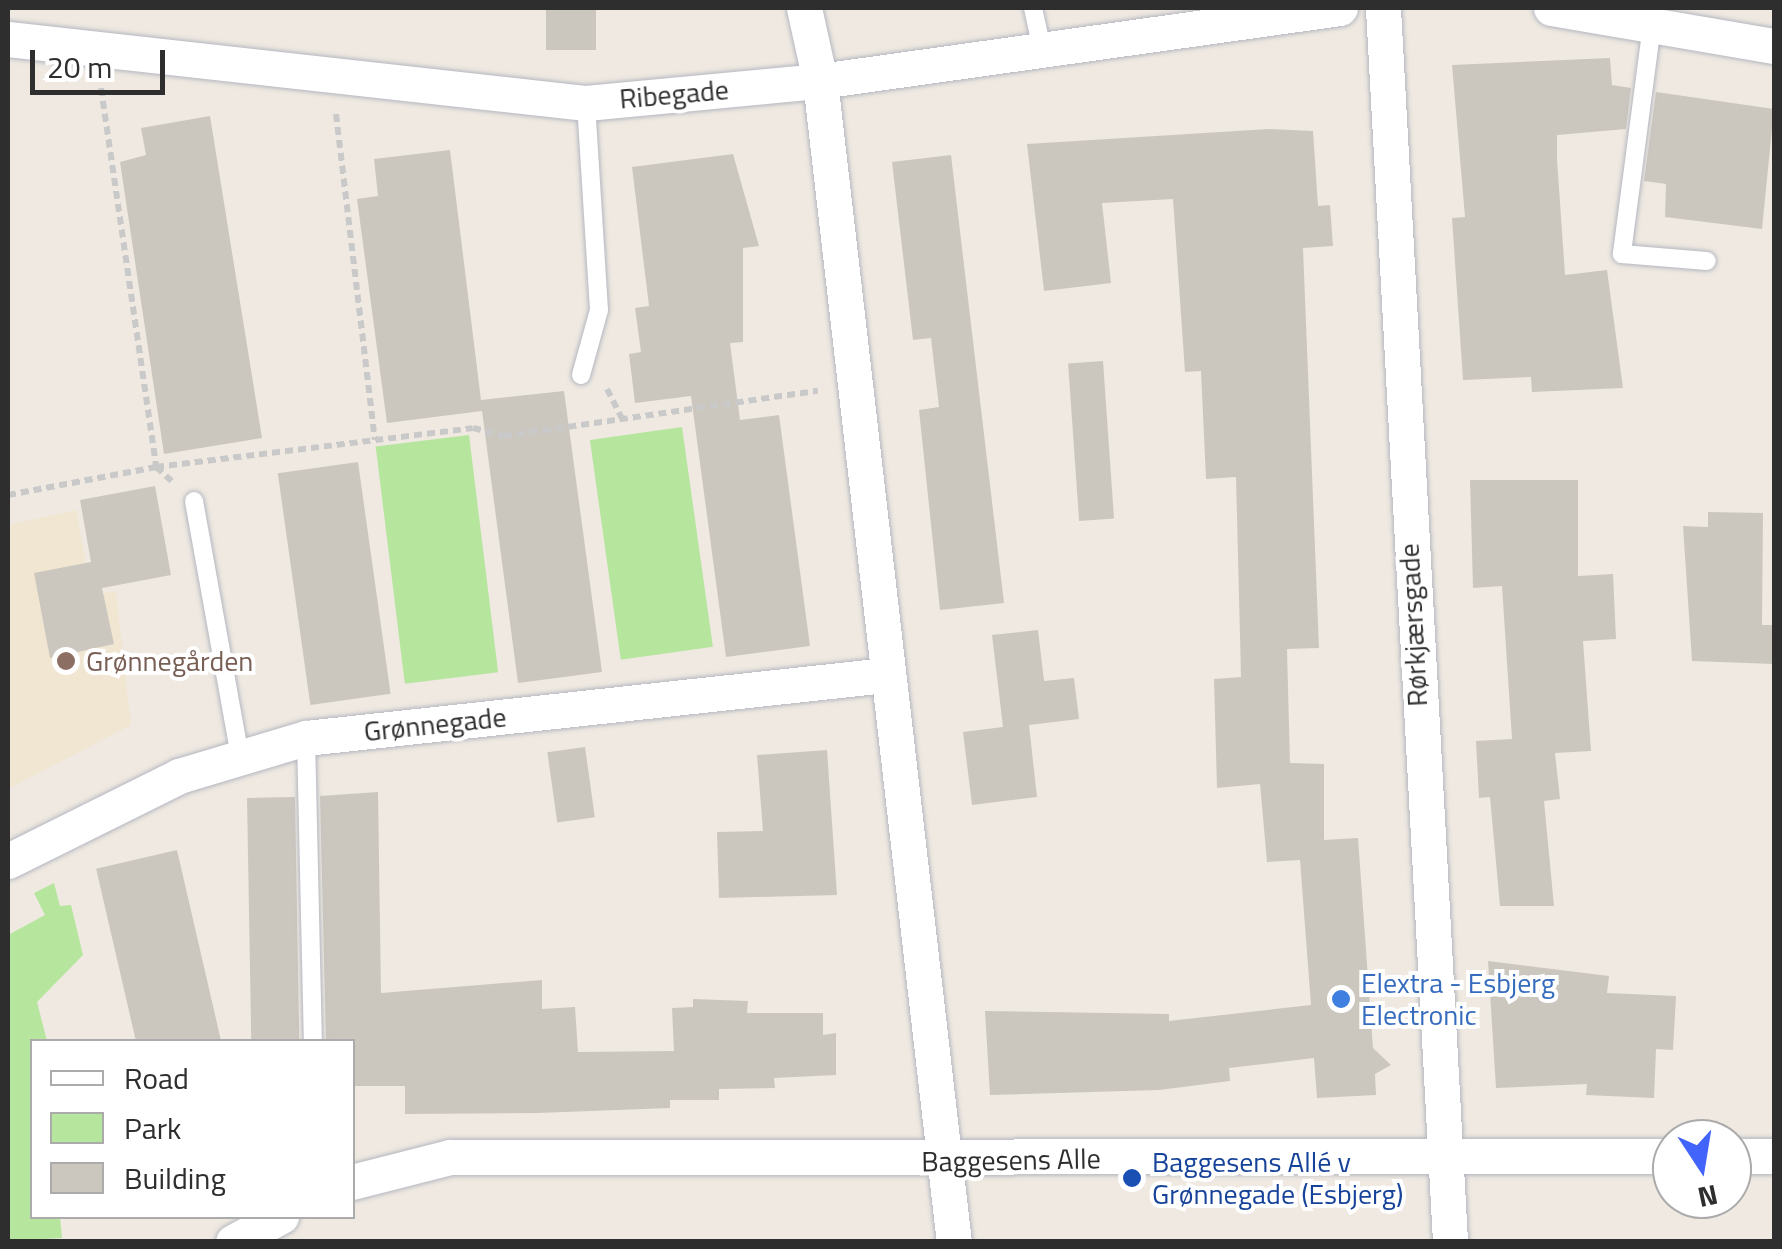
<!DOCTYPE html>
<meta charset="utf-8">
<style>
body{margin:0}
#map{position:relative;width:1782px;height:1249px;overflow:hidden;background:#efe9e1;font-family:"Titillium Web",sans-serif}
div>[style]{position:absolute}
.education>*{inset:0;background:#f0e6d1}
.green>*{inset:0;background:#b6e59e;transform-origin:0 0}
.building>*{inset:0;background:#cbc7bf;transform-origin:0 0}
.path>*{height:6px;margin-top:-3px;transform-origin:0;background:repeating-linear-gradient(90deg,#c9c9c9 0 8px,transparent 0 13px)}
.roads{filter:drop-shadow(0 0 2px #b4b7c1) drop-shadow(0 0 2px #b4b7c1)}
.service>*{height:18px;margin:-9px;padding:0 9px;transform-origin:9px;border-radius:9px;background:#fff}
.minor>*{height:35px;margin:-17.5px;padding:0 17.5px;transform-origin:17.5px;border-radius:17.5px;background:#fff}
.dots>*{width:28px;height:28px;translate:-50% -50%;box-sizing:border-box;border:5px solid #fff;border-radius:50%}
span{translate:-50% -50%;white-space:nowrap;text-align:center;line-height:1.15;-webkit-text-stroke:8px #fff;paint-order:stroke}
.street-label{font-size:28px;color:#2e2e2e}
.education-label{font-size:28px;color:#785e54}
.left{translate:0 -50%;text-align:left}
.shop-label{font-size:28px;color:#366cbe}
.transit-label{font-size:28px;color:#164399}
.frame{position:absolute;inset:0;border:10px solid #2e2e2e;pointer-events:none}
.legend{position:absolute;left:30px;top:1039px;width:325px;height:180px;box-sizing:border-box;background:#fff;border:2px solid #ababab;margin:0;padding:12px 18px;list-style:none;font-size:30px;color:#2e2e2e}
.legend li{display:flex;align-items:center;gap:20px;height:50px}
.legend b{width:50px;border:2px solid #ababab}
.north{position:absolute;left:1652px;top:1119px;width:100px;height:100px;box-sizing:border-box;background:#fff;border:2px solid #ababab;border-radius:50%;rotate:168deg;font-size:28px;font-weight:700;line-height:40px;text-align:center;color:#2e2e2e}
.north::after{content:'';display:block;margin:auto;width:35px;height:45px;background:#4264fb;clip-path:polygon(50% 0,100% 100%,50% 72%,0 100%)}
.scale{position:absolute;left:30px;top:50px;width:135px;height:45px;box-sizing:border-box;border:5px solid #2e2e2e;border-top:0;padding-left:12px;font-size:30px;line-height:35px;white-space:nowrap;color:#2e2e2e;-webkit-text-stroke:8px #fff;paint-order:stroke}
</style>
<div id="map">
<div class="education">
<i style="clip-path:polygon(76px 510px,92px 595px,116px 591px,131px 725px,8px 789px,8px 525px)"></i>
</div>
<div class="green">
<i style="left:682px;top:427px;width:222px;height:93px;rotate:82deg"></i>
<i style="left:469px;top:435px;width:239px;height:94px;rotate:83deg"></i>
<i style="clip-path:polygon(54px 883px,60px 906px,71px 905px,83px 955px,37px 1002px,47px 1041px,32px 1042px,32px 1216px,60px 1217px,62px 1238px,8px 1241px,8px 935px,45px 915px,34px 893px)"></i>
</div>
<div class="building">
<i style="left:546px;top:8px;width:50px;height:42px"></i>
<i style="clip-path:polygon(1610px 58px,1612px 85px,1631px 88px,1626px 129px,1557px 135px,1557px 159px,1565px 275px,1607px 270px,1623px 388px,1532px 392px,1531px 377px,1463px 380px,1452px 218px,1465px 217px,1452px 65px)"></i>
<i style="clip-path:polygon(1656px 92px,1774px 109px,1762px 229px,1665px 217px,1666px 184px,1644px 181px)"></i>
<i style="clip-path:polygon(210px 116px,262px 438px,164px 454px,120px 162px,146px 155px,141px 128px)"></i>
<i style="clip-path:polygon(1269px 129px,1313px 131px,1318px 206px,1330px 205px,1333px 246px,1303px 248px,1319px 648px,1287px 649px,1290px 763px,1324px 764px,1324px 840px,1358px 838px,1373px 1048px,1391px 1065px,1375px 1074px,1376px 1095px,1317px 1098px,1314px 1058px,1229px 1068px,1230px 1081px,1159px 1090px,990px 1095px,985px 1011px,1169px 1014px,1169px 1021px,1311px 1005px,1300px 860px,1267px 862px,1260px 784px,1217px 788px,1214px 679px,1241px 677px,1236px 477px,1206px 479px,1201px 371px,1185px 372px,1173px 199px,1102px 203px,1111px 283px,1044px 291px,1027px 144px)"></i>
<i style="clip-path:polygon(450px 150px,481px 400px,564px 391px,602px 672px,518px 683px,482px 411px,387px 423px,357px 199px,378px 196px,374px 159px)"></i>
<i style="clip-path:polygon(733px 154px,759px 246px,743px 248px,743px 342px,730px 343px,740px 420px,779px 415px,810px 646px,726px 657px,691px 396px,635px 403px,629px 354px,641px 352px,635px 308px,649px 306px,632px 167px)"></i>
<i style="clip-path:polygon(951px 155px,1004px 603px,940px 610px,919px 410px,939px 407px,931px 338px,913px 340px,892px 162px)"></i>
<i style="left:1103px;top:361px;width:158px;height:35px;rotate:86deg"></i>
<i style="left:358px;top:462px;width:234px;height:81px;rotate:82deg"></i>
<i style="clip-path:polygon(1470px 480px,1578px 480px,1578px 576px,1613px 574px,1616px 639px,1583px 641px,1591px 751px,1555px 753px,1560px 799px,1544px 801px,1554px 906px,1500px 906px,1490px 797px,1479px 798px,1476px 741px,1512px 739px,1502px 586px,1473px 588px)"></i>
<i style="clip-path:polygon(155px 486px,171px 575px,102px 588px,114px 644px,50px 658px,34px 573px,91px 562px,80px 500px)"></i>
<i style="clip-path:polygon(1708px 512px,1763px 513px,1762px 625px,1774px 625px,1774px 664px,1692px 661px,1683px 526px,1708px 527px)"></i>
<i style="clip-path:polygon(1038px 630px,1044px 681px,1074px 678px,1079px 719px,1029px 725px,1037px 797px,972px 805px,963px 732px,1003px 727px,992px 635px)"></i>
<i style="left:585px;top:747px;width:71px;height:38px;rotate:82deg"></i>
<i style="clip-path:polygon(827px 750px,837px 895px,719px 898px,717px 832px,763px 831px,757px 755px)"></i>
<i style="clip-path:polygon(378px 792px,381px 993px,542px 980px,542px 1009px,575px 1007px,578px 1052px,674px 1051px,672px 1008px,693px 1007px,693px 999px,748px 1001px,747px 1013px,823px 1013px,823px 1035px,836px 1033px,836px 1075px,774px 1078px,775px 1088px,719px 1089px,719px 1100px,670px 1100px,670px 1108px,538px 1113px,405px 1114px,405px 1086px,352px 1086px,352px 1042px,326px 1042px,320px 796px)"></i>
<i style="left:295px;top:797px;width:245px;height:48px;rotate:89deg"></i>
<i style="left:177px;top:850px;width:197px;height:83px;rotate:77deg"></i>
<i style="clip-path:polygon(1488px 961px,1609px 976px,1607px 993px,1676px 996px,1673px 1050px,1656px 1049px,1654px 1098px,1586px 1095px,1587px 1084px,1496px 1088px)"></i>
</div>
<div class="path">
<i style="left:101px;top:88px;width:383px;rotate:81.7deg"></i>
<i style="left:156px;top:467px;width:24px;rotate:42deg"></i>
<i style="left:336px;top:114px;width:328px;rotate:83.2deg"></i>
<i style="left:607px;top:389px;width:34px;rotate:63deg"></i>
<i style="left:8px;top:495px;width:151px;rotate:-10.7deg"></i>
<i style="left:156px;top:467px;width:319px;rotate:-7deg"></i>
<i style="left:473px;top:428px;width:32px;rotate:14deg"></i>
<i style="left:504px;top:436px;width:317px;rotate:-8.2deg"></i>
</div>
<div class="roads">
<div class="service">
<i style="left:1033px;top:8px;width:42px;rotate:77.6deg"></i>
<i style="left:1652px;top:25px;width:231px;rotate:97.5deg"></i>
<i style="left:1622px;top:254px;width:85px;rotate:4.7deg"></i>
<i style="left:581px;top:375px;width:67px;rotate:-74.5deg"></i>
<i style="left:599px;top:310px;width:207px;rotate:-93.6deg"></i>
<i style="left:194px;top:501px;width:260px;rotate:79.8deg"></i>
<i style="left:306px;top:738px;width:304px;rotate:88.7deg"></i>
</div>
<div class="minor">
<i style="left:804px;top:8px;width:75px;rotate:77.6deg"></i>
<i style="left:820px;top:81px;width:1169px;rotate:83.42deg"></i>
<i style="left:1383px;top:8px;width:1236px;rotate:86.89deg"></i>
<i style="left:1551px;top:8px;width:226px;rotate:9.7deg"></i>
<i style="left:8px;top:39px;width:582px;rotate:6.32deg"></i>
<i style="left:586px;top:103px;width:235px;rotate:-5.4deg"></i>
<i style="left:820px;top:81px;width:525px;rotate:-7.99deg"></i>
<i style="left:8px;top:861px;width:191px;rotate:-26.4deg"></i>
<i style="left:179px;top:776px;width:133px;rotate:-16.7deg"></i>
<i style="left:306px;top:738px;width:583px;rotate:-6.2deg"></i>
<i style="left:1732px;top:1156px;width:42px"></i>
<i style="left:352px;top:1182px;width:101px;rotate:-14.3deg"></i>
<i style="left:450px;top:1157px;width:1222px;rotate:-0.05deg"></i>
<i style="left:233px;top:1242px;width:55px;rotate:-28.4deg"></i>
</div>
</div>
<div class="dots">
<i style="left:66px;top:661px;background:#8d6e63"></i>
<i style="left:1341px;top:999px;background:#3f7fe0"></i>
<i style="left:1132px;top:1178px;background:#1a4fb4"></i>
</div>
<div class="street-label">
<span style="left:674px;top:94px;rotate:-5deg">Ribegade</span>
<span style="left:1413px;top:625px;rotate:-93deg">Rørkjærsgade</span>
<span style="left:435px;top:724px;rotate:-6deg">Grønnegade</span>
<span style="left:1011px;top:1160px;rotate:-1deg">Baggesens Alle</span>
</div>
<div class="education-label">
<span class="left" style="left:86px;top:661px">Grønnegården</span>
</div>
<div class="shop-label">
<span class="left" style="left:1361px;top:999px">Elextra - Esbjerg<br>Electronic</span>
</div>
<div class="transit-label">
<span class="left" style="left:1152px;top:1178px">Baggesens Allé v<br>Grønnegade (Esbjerg)</span>
</div>
<div class="frame"></div>
<ul class="legend">
<li><b style="height:12px;background:#fff"></b>Road</li>
<li><b style="height:28px;background:#b6e59e"></b>Park</li>
<li><b style="height:28px;background:#cbc7bf"></b>Building</li>
</ul>
<div class="north">N</div>
<div class="scale">20 m</div>
</div>
